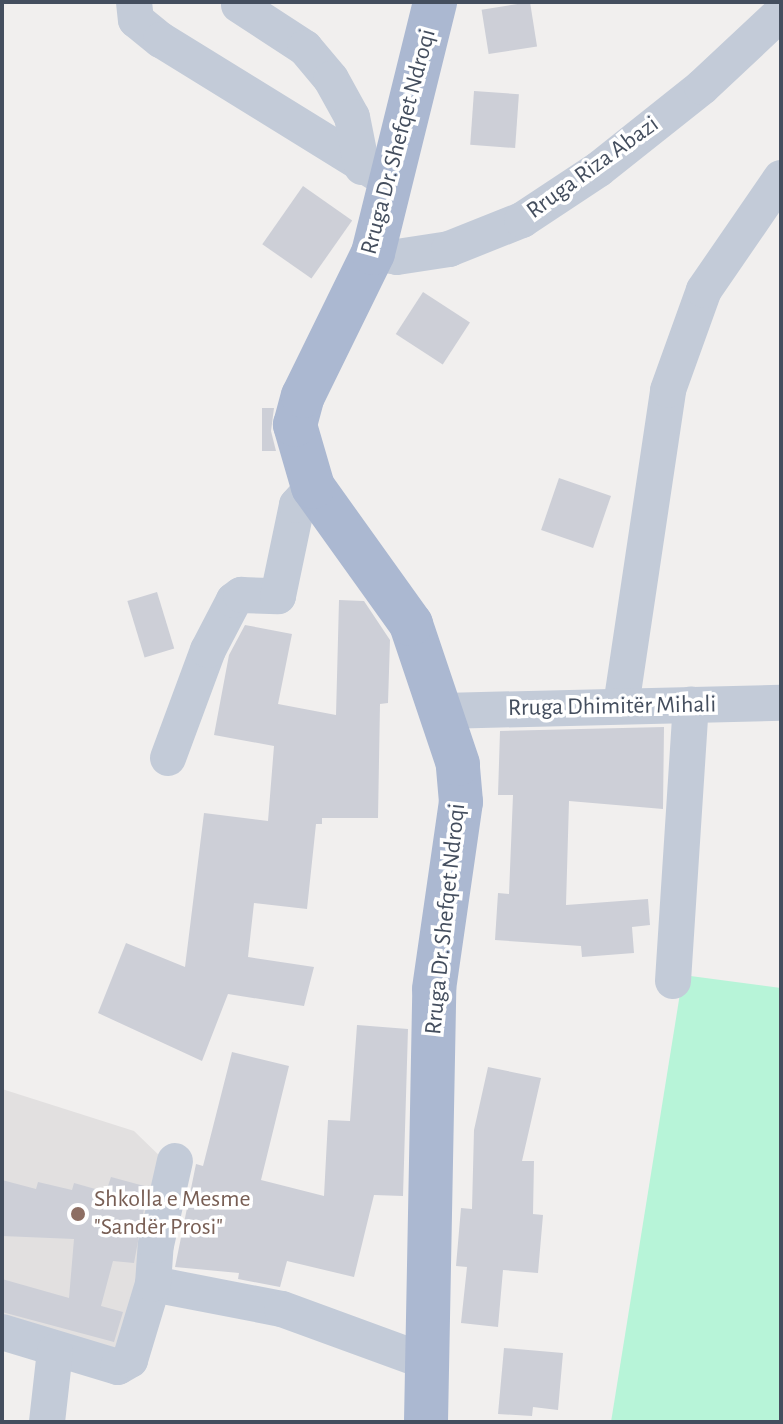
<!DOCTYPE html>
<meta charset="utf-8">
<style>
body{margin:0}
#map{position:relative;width:783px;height:1424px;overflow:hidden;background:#f1efee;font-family:"Alegreya Sans",sans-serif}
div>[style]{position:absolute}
.education>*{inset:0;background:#e2e0e0}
.green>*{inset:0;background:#b7f4d8}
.building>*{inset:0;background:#cdcfd7;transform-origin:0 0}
.minor>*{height:36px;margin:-18px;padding:0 18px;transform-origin:18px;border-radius:18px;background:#c3cbd8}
.major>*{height:44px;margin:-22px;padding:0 22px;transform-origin:22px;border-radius:22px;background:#abb8d1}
.dots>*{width:22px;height:22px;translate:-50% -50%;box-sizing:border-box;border:4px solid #fff;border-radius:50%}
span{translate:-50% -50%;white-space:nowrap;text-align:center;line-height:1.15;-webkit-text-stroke:7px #fff;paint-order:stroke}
.street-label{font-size:24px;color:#444e5e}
.education-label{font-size:24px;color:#785e54}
.left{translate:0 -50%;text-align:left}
.frame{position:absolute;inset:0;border:4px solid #444e5e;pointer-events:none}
</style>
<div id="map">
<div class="education">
<i style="clip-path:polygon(2px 1089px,134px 1131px,167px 1163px,119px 1353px,2px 1321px)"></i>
</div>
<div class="green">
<i style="clip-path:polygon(683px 975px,781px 988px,781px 1422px,611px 1422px)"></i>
</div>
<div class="building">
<i style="left:530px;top:2px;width:45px;height:49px;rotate:81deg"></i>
<i style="left:474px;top:91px;width:45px;height:54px;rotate:4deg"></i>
<i style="left:303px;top:186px;width:60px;height:71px;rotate:35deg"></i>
<i style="left:423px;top:292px;width:56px;height:50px;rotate:33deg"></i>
<i style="clip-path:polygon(262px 408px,274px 408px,271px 431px,276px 451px,262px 451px)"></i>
<i style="left:559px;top:478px;width:55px;height:55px;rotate:19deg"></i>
<i style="left:157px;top:592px;width:59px;height:31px;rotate:73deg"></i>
<i style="clip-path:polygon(339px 600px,364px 601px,390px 640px,388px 703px,380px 704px,378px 818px,322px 818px,322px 824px,316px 824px,307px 909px,254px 903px,248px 957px,314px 967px,304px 1006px,228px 994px,202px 1061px,98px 1013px,126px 943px,185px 967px,204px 813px,268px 821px,274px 746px,214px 735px,229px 655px,245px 625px,292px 634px,278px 704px,336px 715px)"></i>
<i style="clip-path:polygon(664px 727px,663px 809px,569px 801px,566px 905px,648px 899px,650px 925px,632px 927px,634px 953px,582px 957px,581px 946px,495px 940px,498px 893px,509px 894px,513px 795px,498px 795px,500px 731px)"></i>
<i style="clip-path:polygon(357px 1025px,408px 1029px,403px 1196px,374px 1195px,354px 1277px,287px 1261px,280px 1287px,238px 1279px,239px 1273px,175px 1267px,196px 1164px,203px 1166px,232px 1052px,289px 1066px,261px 1180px,324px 1196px,328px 1120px,350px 1121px)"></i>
<i style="clip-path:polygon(488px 1067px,541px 1078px,522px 1161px,534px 1161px,533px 1214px,543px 1215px,538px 1273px,503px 1270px,498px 1327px,461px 1323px,467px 1267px,456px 1266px,461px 1208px,472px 1209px,474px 1130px)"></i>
<i style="clip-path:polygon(111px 1177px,148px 1187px,134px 1263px,113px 1261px,101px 1306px,123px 1312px,114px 1342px,2px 1312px,2px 1279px,69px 1298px,74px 1239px,2px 1236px,2px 1180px,36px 1189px,38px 1182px,72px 1190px,74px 1183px,106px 1192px)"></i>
<i style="clip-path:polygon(504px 1348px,563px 1353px,558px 1410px,533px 1407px,532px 1416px,498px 1414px)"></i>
</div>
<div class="minor">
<i style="left:134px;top:2px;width:18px;rotate:84deg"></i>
<i style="left:136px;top:20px;width:32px;rotate:39deg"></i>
<i style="left:161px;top:40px;width:270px;rotate:31.7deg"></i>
<i style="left:239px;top:5px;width:79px;rotate:33.1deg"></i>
<i style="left:305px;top:48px;width:40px;rotate:50deg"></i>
<i style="left:331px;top:79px;width:43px;rotate:61.1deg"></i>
<i style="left:352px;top:117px;width:51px;rotate:78.7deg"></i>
<i style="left:373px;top:253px;width:24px;rotate:9deg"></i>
<i style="left:397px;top:257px;width:53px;rotate:-8.7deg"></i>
<i style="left:449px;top:249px;width:79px;rotate:-21.7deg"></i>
<i style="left:522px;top:220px;width:92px;rotate:-33.5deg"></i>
<i style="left:599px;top:169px;width:132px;rotate:-38.5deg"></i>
<i style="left:702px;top:87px;width:108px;rotate:-43.1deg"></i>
<i style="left:621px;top:706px;width:319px;rotate:-81.5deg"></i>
<i style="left:668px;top:390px;width:106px;rotate:-70.2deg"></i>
<i style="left:704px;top:290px;width:136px;rotate:-55.5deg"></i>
<i style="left:443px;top:711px;width:338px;rotate:-1.4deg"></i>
<i style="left:168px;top:758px;width:115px;rotate:-69.7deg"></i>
<i style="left:208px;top:650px;width:56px;rotate:-62.5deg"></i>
<i style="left:234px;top:600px;width:9px;rotate:-36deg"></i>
<i style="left:241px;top:595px;width:37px;rotate:2deg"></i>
<i style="left:278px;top:596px;width:93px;rotate:-78.2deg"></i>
<i style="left:297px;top:505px;width:24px;rotate:-48deg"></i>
<i style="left:673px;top:981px;width:277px;rotate:-86.3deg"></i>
<i style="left:153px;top:1284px;width:131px;rotate:11deg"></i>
<i style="left:282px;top:1309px;width:154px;rotate:20.1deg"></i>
<i style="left:2px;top:1332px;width:121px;rotate:16.8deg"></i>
<i style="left:118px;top:1367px;width:14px;rotate:-30deg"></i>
<i style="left:130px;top:1360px;width:79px;rotate:-73.2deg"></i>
<i style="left:153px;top:1284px;width:39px;rotate:-86deg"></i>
<i style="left:156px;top:1245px;width:86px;rotate:-77.3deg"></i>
<i style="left:47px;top:1422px;width:71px;rotate:-83.6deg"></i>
</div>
<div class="major">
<i style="left:426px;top:1422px;width:433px;rotate:-88.9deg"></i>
<i style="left:434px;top:989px;width:189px;rotate:-81.8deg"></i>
<i style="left:461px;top:802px;width:38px;rotate:-95deg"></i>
<i style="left:458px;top:764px;width:148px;rotate:-108.6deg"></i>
<i style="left:411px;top:624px;width:168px;rotate:-125.6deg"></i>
<i style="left:313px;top:487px;width:65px;rotate:-106.2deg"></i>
<i style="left:295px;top:425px;width:30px;rotate:-75deg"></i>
<i style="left:303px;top:396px;width:159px;rotate:-63.9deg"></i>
<i style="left:373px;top:253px;width:259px;rotate:-76.1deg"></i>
</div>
<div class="dots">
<i style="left:78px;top:1214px;background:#8d6e63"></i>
</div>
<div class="street-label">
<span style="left:399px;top:142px;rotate:-75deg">Rruga Dr. Shefqet Ndroqi</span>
<span style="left:593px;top:168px;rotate:-36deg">Rruga Riza Abazi</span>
<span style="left:612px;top:707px;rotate:-1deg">Rruga Dhimitër Mihali</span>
<span style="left:446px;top:919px;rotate:-84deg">Rruga Dr. Shefqet Ndroqi</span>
</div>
<div class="education-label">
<span class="left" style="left:94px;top:1214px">Shkolla e Mesme<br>"Sandër Prosi"</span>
</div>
<div class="frame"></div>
</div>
